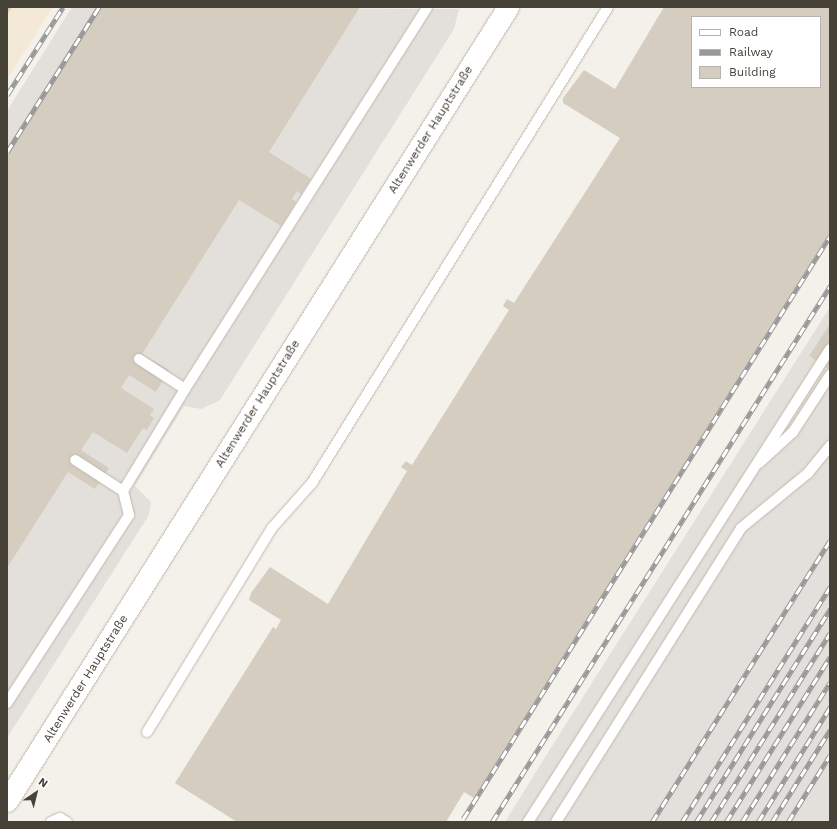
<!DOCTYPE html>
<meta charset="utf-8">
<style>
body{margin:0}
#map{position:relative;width:837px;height:829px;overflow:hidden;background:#f4f1ea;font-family:"Work Sans",sans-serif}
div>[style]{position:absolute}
.commercial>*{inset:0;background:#f4e9d7}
.industrial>*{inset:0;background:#e3e0db}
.building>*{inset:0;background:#d5cdc0}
.roads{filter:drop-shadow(0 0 1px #bfb9ad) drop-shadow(0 0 1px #bfb9ad)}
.lane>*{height:10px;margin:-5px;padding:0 5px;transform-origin:5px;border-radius:5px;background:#fff}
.street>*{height:21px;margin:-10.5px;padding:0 10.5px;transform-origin:10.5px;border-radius:10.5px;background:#fff}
.rail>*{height:4.5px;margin-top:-2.25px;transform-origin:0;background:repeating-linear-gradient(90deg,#fff 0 9px,#989898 0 18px);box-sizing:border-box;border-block:1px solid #989898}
span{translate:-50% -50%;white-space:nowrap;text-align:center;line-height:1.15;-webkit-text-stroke:3px #fff;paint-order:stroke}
.street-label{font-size:12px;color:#474238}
.frame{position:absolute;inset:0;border:8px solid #474238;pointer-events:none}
.legend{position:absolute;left:691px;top:16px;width:130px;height:72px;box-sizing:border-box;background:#fff;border:1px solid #b5b3af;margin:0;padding:5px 7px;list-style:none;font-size:12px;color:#474238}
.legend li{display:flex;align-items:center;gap:8px;height:20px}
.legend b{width:20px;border:1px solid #b5b3af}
.north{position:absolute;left:16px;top:773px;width:40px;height:40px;-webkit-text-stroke:3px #fff;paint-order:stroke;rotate:35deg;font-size:11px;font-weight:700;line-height:16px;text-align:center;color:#474238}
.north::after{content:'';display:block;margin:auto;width:14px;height:18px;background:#474238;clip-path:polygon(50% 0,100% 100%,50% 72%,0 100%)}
</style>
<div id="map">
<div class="commercial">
<i style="clip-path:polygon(7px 7px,53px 7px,7px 79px)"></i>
</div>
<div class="industrial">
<i style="clip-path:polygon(72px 7px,459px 9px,454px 29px,220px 400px,201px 409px,184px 406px,135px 486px,151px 502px,149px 515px,7px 738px,7px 111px)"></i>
<i style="clip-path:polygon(830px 307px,830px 822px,505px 822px,557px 738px)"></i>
</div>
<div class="building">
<i style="clip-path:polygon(7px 7px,12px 7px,7px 15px)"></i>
<i style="clip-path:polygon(96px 7px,360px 7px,269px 152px,311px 179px,301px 194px,297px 191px,292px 199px,296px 202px,281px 226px,239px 200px,142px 354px,169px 370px,156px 392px,129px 375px,121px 388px,154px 409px,150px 415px,154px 418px,147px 430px,143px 428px,127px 453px,93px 432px,81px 450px,109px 468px,95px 489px,68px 472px,7px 568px,7px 149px)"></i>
<i style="clip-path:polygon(evenodd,664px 7px,830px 7px,830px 233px,474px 798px,464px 792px,446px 822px,237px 822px,175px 783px,273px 627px,276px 629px,281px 620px,249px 600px,251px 593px,270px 567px,328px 604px,407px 471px,401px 467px,406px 461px,412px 465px,509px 310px,503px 306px,507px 299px,514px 303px,620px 138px,563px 103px,563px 98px,584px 70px,615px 89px,664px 7px,692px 17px,820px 17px,820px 87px,692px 87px,692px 17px)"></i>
<i style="clip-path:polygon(830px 324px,830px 370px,809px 356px)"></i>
</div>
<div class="roads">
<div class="lane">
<i style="left:185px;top:389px;width:452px;rotate:-57.6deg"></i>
<i style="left:759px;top:463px;width:46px;rotate:-42.4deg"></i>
<i style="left:793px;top:432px;width:68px;rotate:-57deg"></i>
<i style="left:123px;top:491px;width:119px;rotate:-58.7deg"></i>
<i style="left:185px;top:389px;width:55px;rotate:-146.9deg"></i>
<i style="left:7px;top:703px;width:224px;rotate:-57deg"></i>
<i style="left:129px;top:515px;width:25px;rotate:-104deg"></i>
<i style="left:123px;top:491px;width:57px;rotate:-147.1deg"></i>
<i style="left:147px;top:732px;width:239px;rotate:-58.5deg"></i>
<i style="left:272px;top:528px;width:60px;rotate:-48.4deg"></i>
<i style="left:312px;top:483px;width:561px;rotate:-58.12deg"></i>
<i style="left:51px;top:822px;width:10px;rotate:-24deg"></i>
<i style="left:60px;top:818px;width:8px;rotate:30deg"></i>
<i style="left:528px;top:822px;width:561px;rotate:-57.44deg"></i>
<i style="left:556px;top:822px;width:347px;rotate:-57.8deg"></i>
<i style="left:741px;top:528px;width:87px;rotate:-39.4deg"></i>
<i style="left:808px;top:473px;width:35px;rotate:-51deg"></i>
</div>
<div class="street">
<i style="left:7px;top:801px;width:939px;rotate:-57.75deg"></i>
</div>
</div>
<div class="rail">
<i style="left:7px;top:95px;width:104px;rotate:-57.5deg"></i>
<i style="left:7px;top:152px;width:172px;rotate:-57.6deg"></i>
<i style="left:463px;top:819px;width:689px;rotate:-57.81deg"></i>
<i style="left:492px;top:822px;width:634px;rotate:-57.76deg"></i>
<i style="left:652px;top:822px;width:333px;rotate:-57.7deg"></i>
<i style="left:682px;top:822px;width:278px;rotate:-57.8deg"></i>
<i style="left:696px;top:822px;width:252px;rotate:-57.8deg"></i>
<i style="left:711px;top:822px;width:223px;rotate:-57.8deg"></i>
<i style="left:726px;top:822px;width:195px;rotate:-57.8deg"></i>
<i style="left:742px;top:822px;width:165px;rotate:-57.8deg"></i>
<i style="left:758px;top:822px;width:136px;rotate:-57.9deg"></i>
<i style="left:772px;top:822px;width:109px;rotate:-57.8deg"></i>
<i style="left:788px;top:822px;width:79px;rotate:-57.9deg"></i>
</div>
<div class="street-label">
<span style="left:431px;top:130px;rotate:-58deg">Altenwerder Hauptstraße</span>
<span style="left:258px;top:404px;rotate:-58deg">Altenwerder Hauptstraße</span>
<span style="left:86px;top:679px;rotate:-58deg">Altenwerder Hauptstraße</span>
</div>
<div class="frame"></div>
<ul class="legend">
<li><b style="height:5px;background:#fff"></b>Road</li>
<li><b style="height:5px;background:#989898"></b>Railway</li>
<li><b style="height:11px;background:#d5cdc0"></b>Building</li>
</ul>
<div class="north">N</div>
</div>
